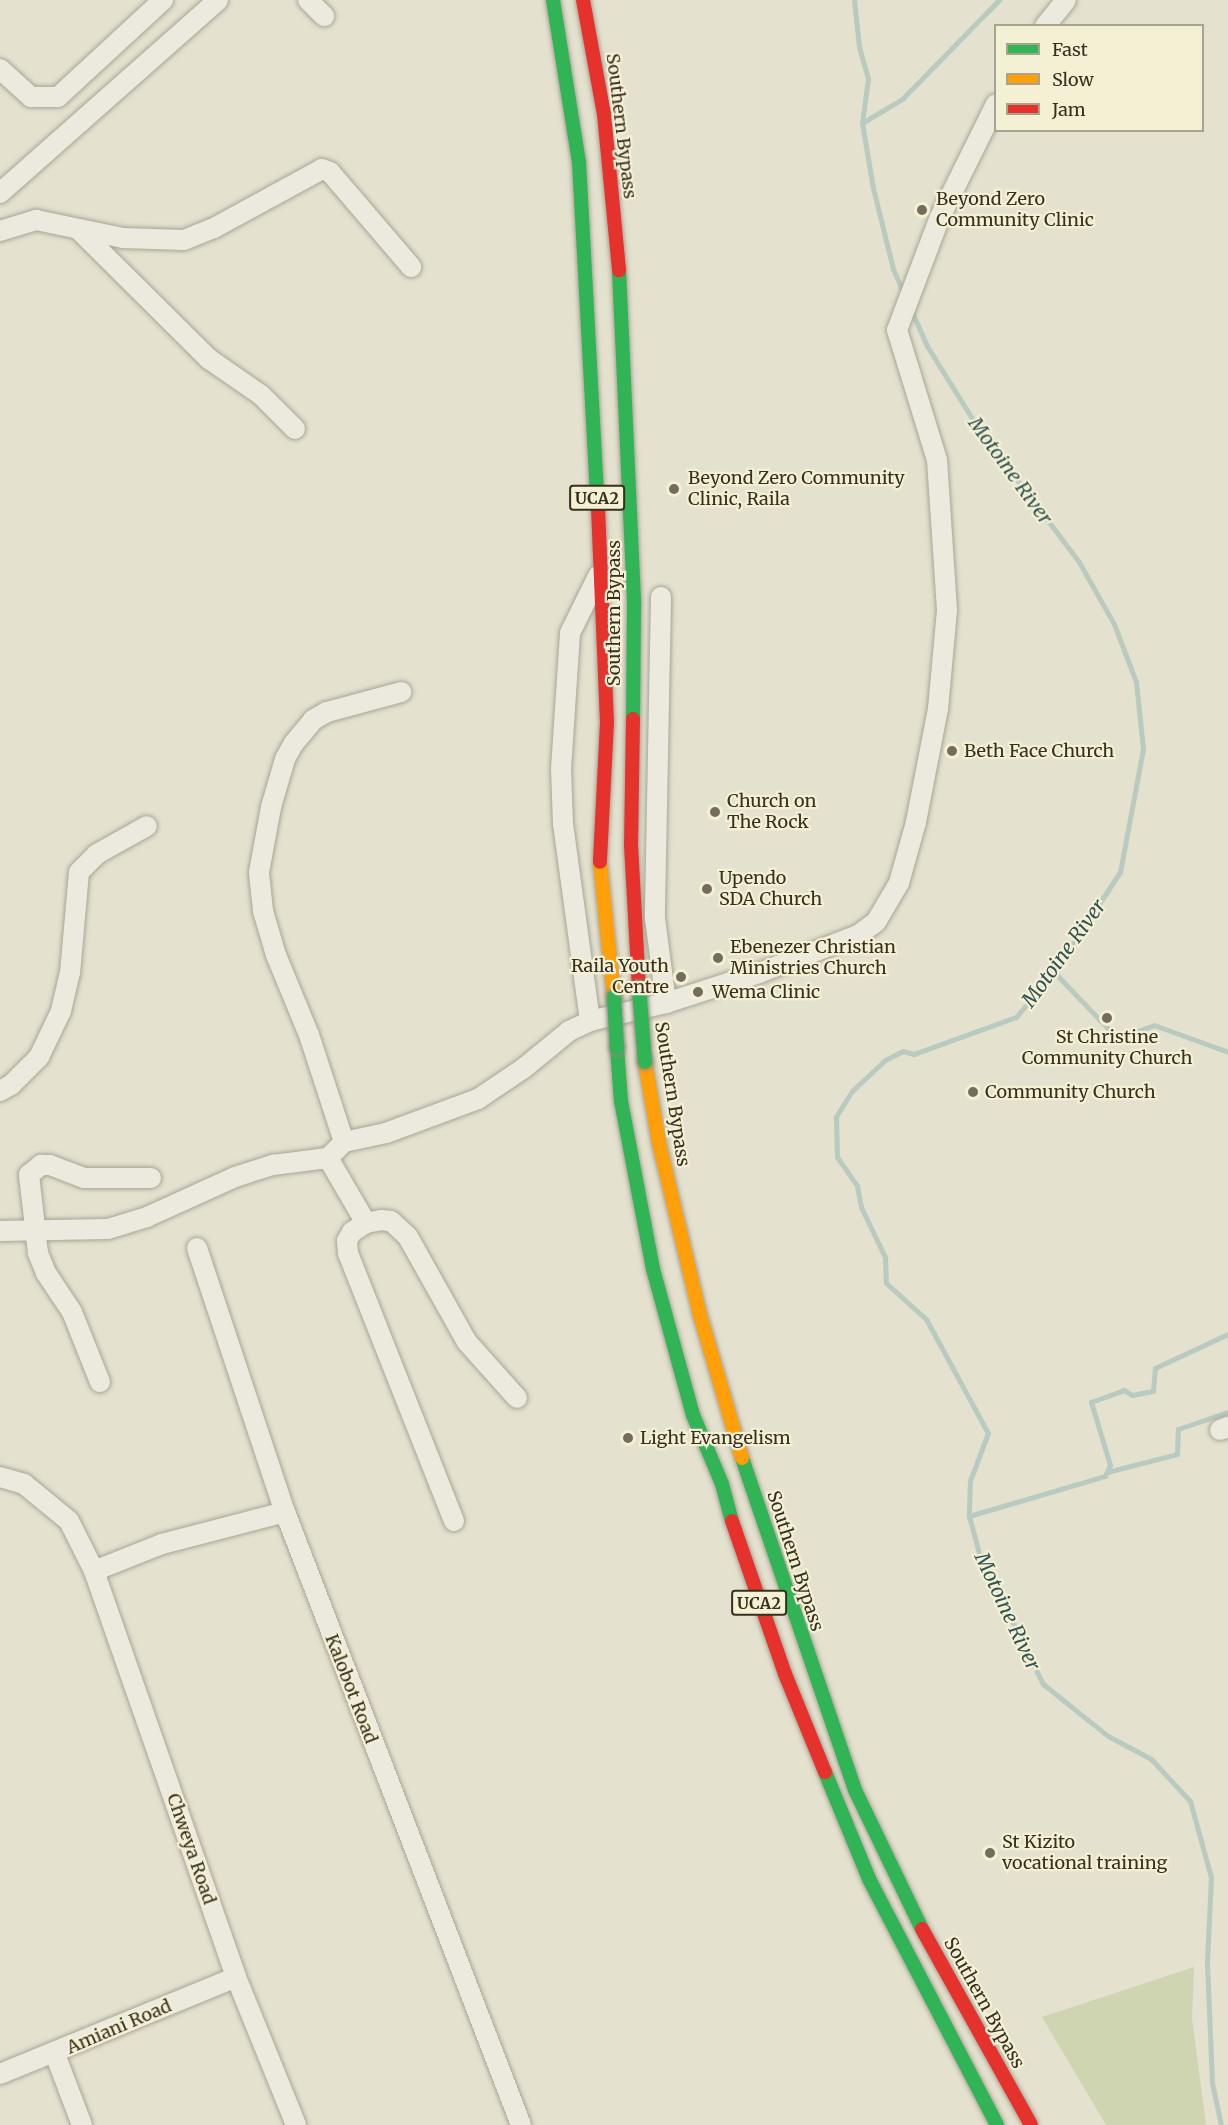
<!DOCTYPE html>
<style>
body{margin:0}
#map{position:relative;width:1228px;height:2125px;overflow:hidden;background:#e4e1ce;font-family:Merriweather,serif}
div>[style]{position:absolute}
.green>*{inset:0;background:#cfd4b1}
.stream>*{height:5px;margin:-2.5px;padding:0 2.5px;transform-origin:2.5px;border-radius:2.5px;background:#b9cac1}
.roads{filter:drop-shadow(0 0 2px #a9a596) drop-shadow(0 0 2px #a9a596)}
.street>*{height:20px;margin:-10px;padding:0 10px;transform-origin:10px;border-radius:10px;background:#eceadf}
.fast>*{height:14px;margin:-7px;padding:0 7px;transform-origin:7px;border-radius:7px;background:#30b455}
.slow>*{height:14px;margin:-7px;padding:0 7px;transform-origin:7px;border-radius:7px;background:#ff9f0a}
.jam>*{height:14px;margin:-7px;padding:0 7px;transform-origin:7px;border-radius:7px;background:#e5322d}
.bridges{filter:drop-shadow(0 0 2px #8f8b7d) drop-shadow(0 0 2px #8f8b7d)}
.fast-bridge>*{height:14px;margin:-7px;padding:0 7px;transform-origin:7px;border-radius:7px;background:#30b455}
.dots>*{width:16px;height:16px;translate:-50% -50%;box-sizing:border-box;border:3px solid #f4f0d4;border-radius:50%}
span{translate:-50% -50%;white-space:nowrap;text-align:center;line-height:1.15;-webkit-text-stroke:4.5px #f4f0d4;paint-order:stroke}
.shield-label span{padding:2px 4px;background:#f4f0d4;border:2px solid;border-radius:4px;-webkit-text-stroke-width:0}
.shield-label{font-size:16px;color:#372f1f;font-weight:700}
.street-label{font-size:18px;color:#372f1f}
.poi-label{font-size:18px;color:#372f1f}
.left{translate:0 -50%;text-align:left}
.right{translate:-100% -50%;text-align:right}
.water-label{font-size:20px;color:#2f5357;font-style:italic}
.legend{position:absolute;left:994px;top:24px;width:210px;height:108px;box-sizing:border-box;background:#f4f0d4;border:2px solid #a8a38c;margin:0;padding:8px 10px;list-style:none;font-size:18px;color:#372f1f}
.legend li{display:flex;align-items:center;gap:12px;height:30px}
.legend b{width:30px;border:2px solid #a8a38c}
</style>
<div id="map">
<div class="green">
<i style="clip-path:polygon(1194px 1967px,1192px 2019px,1206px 2125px,1106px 2125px,1042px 2017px)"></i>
</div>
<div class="stream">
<i style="left:854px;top:0;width:47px;rotate:83.9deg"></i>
<i style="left:859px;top:47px;width:33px;rotate:74deg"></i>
<i style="left:868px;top:79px;width:44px;rotate:97.8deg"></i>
<i style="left:862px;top:123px;width:66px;rotate:80.4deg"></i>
<i style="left:873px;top:188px;width:83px;rotate:76.1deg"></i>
<i style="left:893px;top:269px;width:30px;rotate:66deg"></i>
<i style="left:862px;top:123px;width:47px;rotate:-31deg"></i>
<i style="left:902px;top:99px;width:139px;rotate:-45.6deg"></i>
<i style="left:911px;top:310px;width:39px;rotate:66deg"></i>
<i style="left:927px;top:346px;width:100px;rotate:58.1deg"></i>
<i style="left:980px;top:431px;width:164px;rotate:52.9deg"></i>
<i style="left:1079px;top:562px;width:71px;rotate:60.6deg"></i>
<i style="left:1114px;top:624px;width:62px;rotate:69.2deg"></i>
<i style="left:1136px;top:682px;width:67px;rotate:84deg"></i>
<i style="left:1143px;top:749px;width:125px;rotate:100.6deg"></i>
<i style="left:1120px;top:872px;width:120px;rotate:123.4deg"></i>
<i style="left:1054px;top:972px;width:59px;rotate:130.2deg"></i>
<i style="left:1016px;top:1017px;width:109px;rotate:160.1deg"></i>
<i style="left:914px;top:1054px;width:11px;rotate:-165deg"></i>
<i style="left:903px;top:1051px;width:20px;rotate:153deg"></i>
<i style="left:885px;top:1060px;width:45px;rotate:136.8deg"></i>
<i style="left:852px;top:1091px;width:31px;rotate:122deg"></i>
<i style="left:836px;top:1117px;width:40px;rotate:88.6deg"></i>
<i style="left:837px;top:1157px;width:35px;rotate:55deg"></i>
<i style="left:857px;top:1186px;width:21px;rotate:79deg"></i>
<i style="left:861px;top:1207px;width:55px;rotate:64.4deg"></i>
<i style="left:885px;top:1257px;width:26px;rotate:88deg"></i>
<i style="left:886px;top:1283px;width:54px;rotate:42deg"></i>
<i style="left:926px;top:1319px;width:130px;rotate:61.5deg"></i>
<i style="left:988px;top:1433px;width:51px;rotate:110.6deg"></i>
<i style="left:970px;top:1481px;width:35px;rotate:92deg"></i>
<i style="left:969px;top:1516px;width:38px;rotate:75deg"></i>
<i style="left:979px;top:1553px;width:146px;rotate:64deg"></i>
<i style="left:1043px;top:1684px;width:83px;rotate:38.7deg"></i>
<i style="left:1108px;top:1736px;width:49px;rotate:28.1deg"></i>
<i style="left:1151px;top:1759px;width:57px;rotate:47.1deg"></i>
<i style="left:1190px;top:1801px;width:79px;rotate:74.6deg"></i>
<i style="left:1211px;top:1877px;width:86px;rotate:92.7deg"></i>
<i style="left:1207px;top:1963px;width:120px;rotate:87.6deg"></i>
<i style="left:1212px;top:2083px;width:43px;rotate:77.9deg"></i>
<i style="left:1054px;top:972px;width:91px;rotate:46.3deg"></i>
<i style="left:1117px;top:1038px;width:39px;rotate:-19deg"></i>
<i style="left:1154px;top:1025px;width:79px;rotate:20deg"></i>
<i style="left:1107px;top:1472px;width:72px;rotate:-14.4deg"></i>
<i style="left:1177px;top:1454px;width:25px;rotate:-88deg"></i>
<i style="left:1178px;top:1429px;width:53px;rotate:-18.8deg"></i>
<i style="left:969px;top:1516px;width:142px;rotate:-16.4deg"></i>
<i style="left:1105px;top:1476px;width:12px;rotate:-66deg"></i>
<i style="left:1110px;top:1465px;width:66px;rotate:-106.8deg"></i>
<i style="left:1091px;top:1402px;width:35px;rotate:-20deg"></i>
<i style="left:1124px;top:1390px;width:9px;rotate:32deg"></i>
<i style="left:1132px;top:1395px;width:21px;rotate:-11deg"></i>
<i style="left:1153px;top:1391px;width:23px;rotate:-85deg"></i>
<i style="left:1155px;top:1368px;width:81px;rotate:-25deg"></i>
</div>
<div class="roads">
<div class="street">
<i style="left:308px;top:0;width:23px;rotate:45deg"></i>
<i style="left:1045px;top:26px;width:33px;rotate:-51deg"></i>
<i style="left:0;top:69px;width:42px;rotate:42.1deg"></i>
<i style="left:31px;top:97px;width:27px"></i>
<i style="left:58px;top:97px;width:143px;rotate:-42.7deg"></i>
<i style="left:0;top:193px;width:291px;rotate:-41.5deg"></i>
<i style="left:78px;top:229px;width:185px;rotate:44.8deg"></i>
<i style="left:209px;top:359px;width:63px;rotate:34.7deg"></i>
<i style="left:261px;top:395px;width:48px;rotate:45deg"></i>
<i style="left:0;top:231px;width:38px;rotate:-17deg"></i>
<i style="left:36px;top:220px;width:89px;rotate:11.7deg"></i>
<i style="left:123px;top:238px;width:61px;rotate:1.9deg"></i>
<i style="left:184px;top:240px;width:32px;rotate:-22deg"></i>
<i style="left:214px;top:228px;width:123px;rotate:-28.6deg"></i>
<i style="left:322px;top:169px;width:9px;rotate:21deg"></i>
<i style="left:330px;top:172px;width:125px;rotate:49.5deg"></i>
<i style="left:661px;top:597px;width:321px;rotate:91.1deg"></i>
<i style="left:655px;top:918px;width:86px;rotate:82.6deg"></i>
<i style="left:590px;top:1021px;width:198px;rotate:-97.8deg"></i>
<i style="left:563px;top:825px;width:56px;rotate:-92deg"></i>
<i style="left:561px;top:769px;width:136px;rotate:-86.2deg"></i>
<i style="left:570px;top:633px;width:64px;rotate:-63.8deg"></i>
<i style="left:0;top:1091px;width:13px;rotate:-29deg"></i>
<i style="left:11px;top:1085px;width:40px;rotate:-45deg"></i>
<i style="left:39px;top:1057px;width:51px;rotate:-64.4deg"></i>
<i style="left:61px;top:1011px;width:39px;rotate:-77deg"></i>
<i style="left:70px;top:973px;width:101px;rotate:-84.9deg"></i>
<i style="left:79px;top:872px;width:25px;rotate:-45deg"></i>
<i style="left:97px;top:854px;width:57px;rotate:-29.2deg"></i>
<i style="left:344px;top:1142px;width:113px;rotate:-108.1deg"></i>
<i style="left:309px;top:1035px;width:87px;rotate:-112.4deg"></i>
<i style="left:276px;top:955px;width:46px;rotate:-106.5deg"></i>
<i style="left:263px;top:911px;width:39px;rotate:-96deg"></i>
<i style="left:259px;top:872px;width:66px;rotate:-79.5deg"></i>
<i style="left:271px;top:807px;width:50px;rotate:-73.7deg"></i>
<i style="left:285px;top:759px;width:18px;rotate:-61deg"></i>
<i style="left:294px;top:743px;width:30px;rotate:-50deg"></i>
<i style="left:313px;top:720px;width:16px;rotate:-30deg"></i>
<i style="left:327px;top:712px;width:77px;rotate:-15.1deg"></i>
<i style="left:328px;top:1158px;width:75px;rotate:59.7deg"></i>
<i style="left:0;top:1231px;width:108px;rotate:-1.1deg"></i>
<i style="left:108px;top:1229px;width:41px;rotate:-17.1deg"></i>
<i style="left:147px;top:1217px;width:97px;rotate:-24.4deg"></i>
<i style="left:235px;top:1177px;width:40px;rotate:-18deg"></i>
<i style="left:273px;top:1165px;width:55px;rotate:-7.3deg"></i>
<i style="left:328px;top:1158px;width:23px;rotate:-45deg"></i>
<i style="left:344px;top:1142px;width:43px;rotate:-12.1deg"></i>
<i style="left:386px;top:1133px;width:98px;rotate:-20.3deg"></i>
<i style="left:478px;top:1099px;width:55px;rotate:-34deg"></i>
<i style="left:524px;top:1068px;width:58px;rotate:-39.4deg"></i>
<i style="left:569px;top:1031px;width:23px;rotate:-25deg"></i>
<i style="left:590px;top:1021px;width:78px;rotate:-13.3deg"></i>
<i style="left:666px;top:1003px;width:98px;rotate:-17.9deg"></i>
<i style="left:759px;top:973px;width:106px;rotate:-21deg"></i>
<i style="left:858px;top:935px;width:22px;rotate:-36deg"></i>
<i style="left:876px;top:922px;width:45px;rotate:-59.5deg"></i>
<i style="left:899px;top:883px;width:63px;rotate:-74.4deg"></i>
<i style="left:916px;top:822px;width:115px;rotate:-79deg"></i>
<i style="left:938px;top:709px;width:99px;rotate:-84.8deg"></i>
<i style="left:947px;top:610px;width:150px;rotate:-93.8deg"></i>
<i style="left:937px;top:460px;width:136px;rotate:-107.1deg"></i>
<i style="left:897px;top:330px;width:121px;rotate:-69.2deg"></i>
<i style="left:940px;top:217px;width:126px;rotate:-63.6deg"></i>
<i style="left:197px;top:1248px;width:278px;rotate:71.6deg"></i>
<i style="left:285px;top:1512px;width:657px;rotate:68.94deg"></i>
<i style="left:100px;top:1382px;width:75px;rotate:-111.8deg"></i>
<i style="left:72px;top:1312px;width:47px;rotate:-123.7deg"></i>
<i style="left:46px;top:1273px;width:22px;rotate:-112deg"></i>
<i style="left:38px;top:1253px;width:79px;rotate:-96.6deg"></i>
<i style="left:29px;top:1175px;width:16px;rotate:-40deg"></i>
<i style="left:41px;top:1165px;width:9px"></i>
<i style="left:50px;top:1165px;width:36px;rotate:21deg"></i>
<i style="left:84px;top:1178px;width:67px"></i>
<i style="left:1220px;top:1430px;width:9px;rotate:-21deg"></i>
<i style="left:0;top:1477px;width:25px;rotate:16deg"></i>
<i style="left:24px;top:1484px;width:58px;rotate:39.4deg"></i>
<i style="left:69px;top:1521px;width:56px;rotate:63.4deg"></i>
<i style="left:94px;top:1571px;width:430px;rotate:70.7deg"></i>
<i style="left:236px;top:1977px;width:160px;rotate:67.9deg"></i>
<i style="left:454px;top:1521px;width:288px;rotate:-111.6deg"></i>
<i style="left:348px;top:1253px;width:12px;rotate:-95deg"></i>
<i style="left:347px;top:1241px;width:10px;rotate:-61deg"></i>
<i style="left:352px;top:1232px;width:17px;rotate:-33deg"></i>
<i style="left:366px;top:1223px;width:15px;rotate:-11deg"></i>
<i style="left:381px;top:1220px;width:10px;rotate:6deg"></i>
<i style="left:391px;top:1221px;width:23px;rotate:43deg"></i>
<i style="left:408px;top:1237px;width:120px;rotate:60.7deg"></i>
<i style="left:467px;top:1342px;width:75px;rotate:48.2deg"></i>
<i style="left:94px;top:1571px;width:73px;rotate:-21.7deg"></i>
<i style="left:162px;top:1544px;width:127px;rotate:-14.6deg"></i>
<i style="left:55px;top:2054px;width:76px;rotate:69.2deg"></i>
<i style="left:0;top:2074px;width:255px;rotate:-22.3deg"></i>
</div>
<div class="fast">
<i style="left:553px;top:0;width:164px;rotate:80.9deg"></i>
<i style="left:579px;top:162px;width:347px;rotate:86.9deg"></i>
<i style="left:619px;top:270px;width:335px;rotate:87.4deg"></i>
<i style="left:634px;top:605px;width:114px;rotate:90.5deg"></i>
<i style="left:617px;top:1048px;width:53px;rotate:85.7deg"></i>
<i style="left:621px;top:1101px;width:171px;rotate:79.2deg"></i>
<i style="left:653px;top:1269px;width:151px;rotate:74.7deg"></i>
<i style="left:693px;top:1415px;width:75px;rotate:67.2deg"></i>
<i style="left:722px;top:1484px;width:38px;rotate:75deg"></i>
<i style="left:742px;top:1458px;width:351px;rotate:71.2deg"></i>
<i style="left:855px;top:1790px;width:154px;rotate:64.3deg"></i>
<i style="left:825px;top:1772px;width:116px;rotate:67.6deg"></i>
<i style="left:869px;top:1879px;width:277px;rotate:62.5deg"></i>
</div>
<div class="slow">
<i style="left:600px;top:862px;width:136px;rotate:84.1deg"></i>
<i style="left:645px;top:1062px;width:82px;rotate:80.2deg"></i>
<i style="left:659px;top:1143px;width:177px;rotate:76.6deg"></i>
<i style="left:700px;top:1315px;width:149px;rotate:73.6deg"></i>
</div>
<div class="jam">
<i style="left:583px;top:0;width:116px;rotate:79.6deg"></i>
<i style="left:604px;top:114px;width:157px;rotate:84.5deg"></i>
<i style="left:598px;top:508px;width:214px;rotate:87.6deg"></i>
<i style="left:607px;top:722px;width:140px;rotate:92.9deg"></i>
<i style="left:633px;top:719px;width:126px;rotate:90.9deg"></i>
<i style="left:631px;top:845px;width:143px;rotate:86.8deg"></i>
<i style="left:732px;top:1521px;width:162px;rotate:70.9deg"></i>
<i style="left:785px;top:1674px;width:106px;rotate:67.8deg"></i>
<i style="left:922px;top:1929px;width:224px;rotate:60.9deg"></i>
</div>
</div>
<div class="bridges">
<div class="fast-bridge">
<i style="left:639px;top:988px;width:74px;rotate:85.4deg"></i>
<i style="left:614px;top:997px;width:51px;rotate:86.6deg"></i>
</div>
</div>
<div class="dots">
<i style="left:922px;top:210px;background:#746d5c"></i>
<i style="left:674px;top:489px;background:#746d5c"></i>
<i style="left:952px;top:751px;background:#746d5c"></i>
<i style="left:715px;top:812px;background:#746d5c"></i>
<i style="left:707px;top:889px;background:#746d5c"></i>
<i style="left:718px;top:958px;background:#746d5c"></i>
<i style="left:681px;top:977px;background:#746d5c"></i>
<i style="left:698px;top:992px;background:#746d5c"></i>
<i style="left:1107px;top:1018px;background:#746d5c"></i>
<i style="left:973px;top:1092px;background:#746d5c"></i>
<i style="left:628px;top:1438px;background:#746d5c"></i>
<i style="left:990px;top:1853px;background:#746d5c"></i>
</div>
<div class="shield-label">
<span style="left:597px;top:498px">UCA2</span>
<span style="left:759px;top:1603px">UCA2</span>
</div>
<div class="street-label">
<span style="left:621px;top:126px;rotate:83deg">Southern Bypass</span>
<span style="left:614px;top:613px;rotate:-90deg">Southern Bypass</span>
<span style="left:672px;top:1094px;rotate:81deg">Southern Bypass</span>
<span style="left:795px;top:1561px;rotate:72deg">Southern Bypass</span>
<span style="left:351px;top:1689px;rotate:69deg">Kalobot Road</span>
<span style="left:191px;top:1849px;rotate:71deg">Chweya Road</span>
<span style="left:984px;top:2003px;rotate:61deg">Southern Bypass</span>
<span style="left:119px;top:2027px;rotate:-23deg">Amiani Road</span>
</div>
<div class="poi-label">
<span class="left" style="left:936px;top:210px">Beyond Zero<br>Community Clinic</span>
<span class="left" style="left:688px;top:489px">Beyond Zero Community<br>Clinic, Raila</span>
<span class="left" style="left:964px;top:751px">Beth Face Church</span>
<span class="left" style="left:727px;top:812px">Church on<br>The Rock</span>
<span class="left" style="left:719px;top:889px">Upendo<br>SDA Church</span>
<span class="left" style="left:730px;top:958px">Ebenezer Christian<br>Ministries Church</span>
<span class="right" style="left:669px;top:977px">Raila Youth<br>Centre</span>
<span class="left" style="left:712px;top:992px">Wema Clinic</span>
<span style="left:1107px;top:1048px">St Christine<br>Community Church</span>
<span class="left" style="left:985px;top:1092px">Community Church</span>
<span class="left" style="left:640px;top:1438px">Light Evangelism</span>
<span class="left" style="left:1002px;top:1853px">St Kizito<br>vocational training</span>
</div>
<div class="water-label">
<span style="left:1011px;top:470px;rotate:54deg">Motoine River</span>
<span style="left:1063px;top:953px;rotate:-54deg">Motoine River</span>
<span style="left:1008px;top:1611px;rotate:65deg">Motoine River</span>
</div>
<ul class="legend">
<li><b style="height:8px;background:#30b455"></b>Fast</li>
<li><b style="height:8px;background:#ff9f0a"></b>Slow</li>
<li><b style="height:8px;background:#e5322d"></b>Jam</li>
</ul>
</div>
